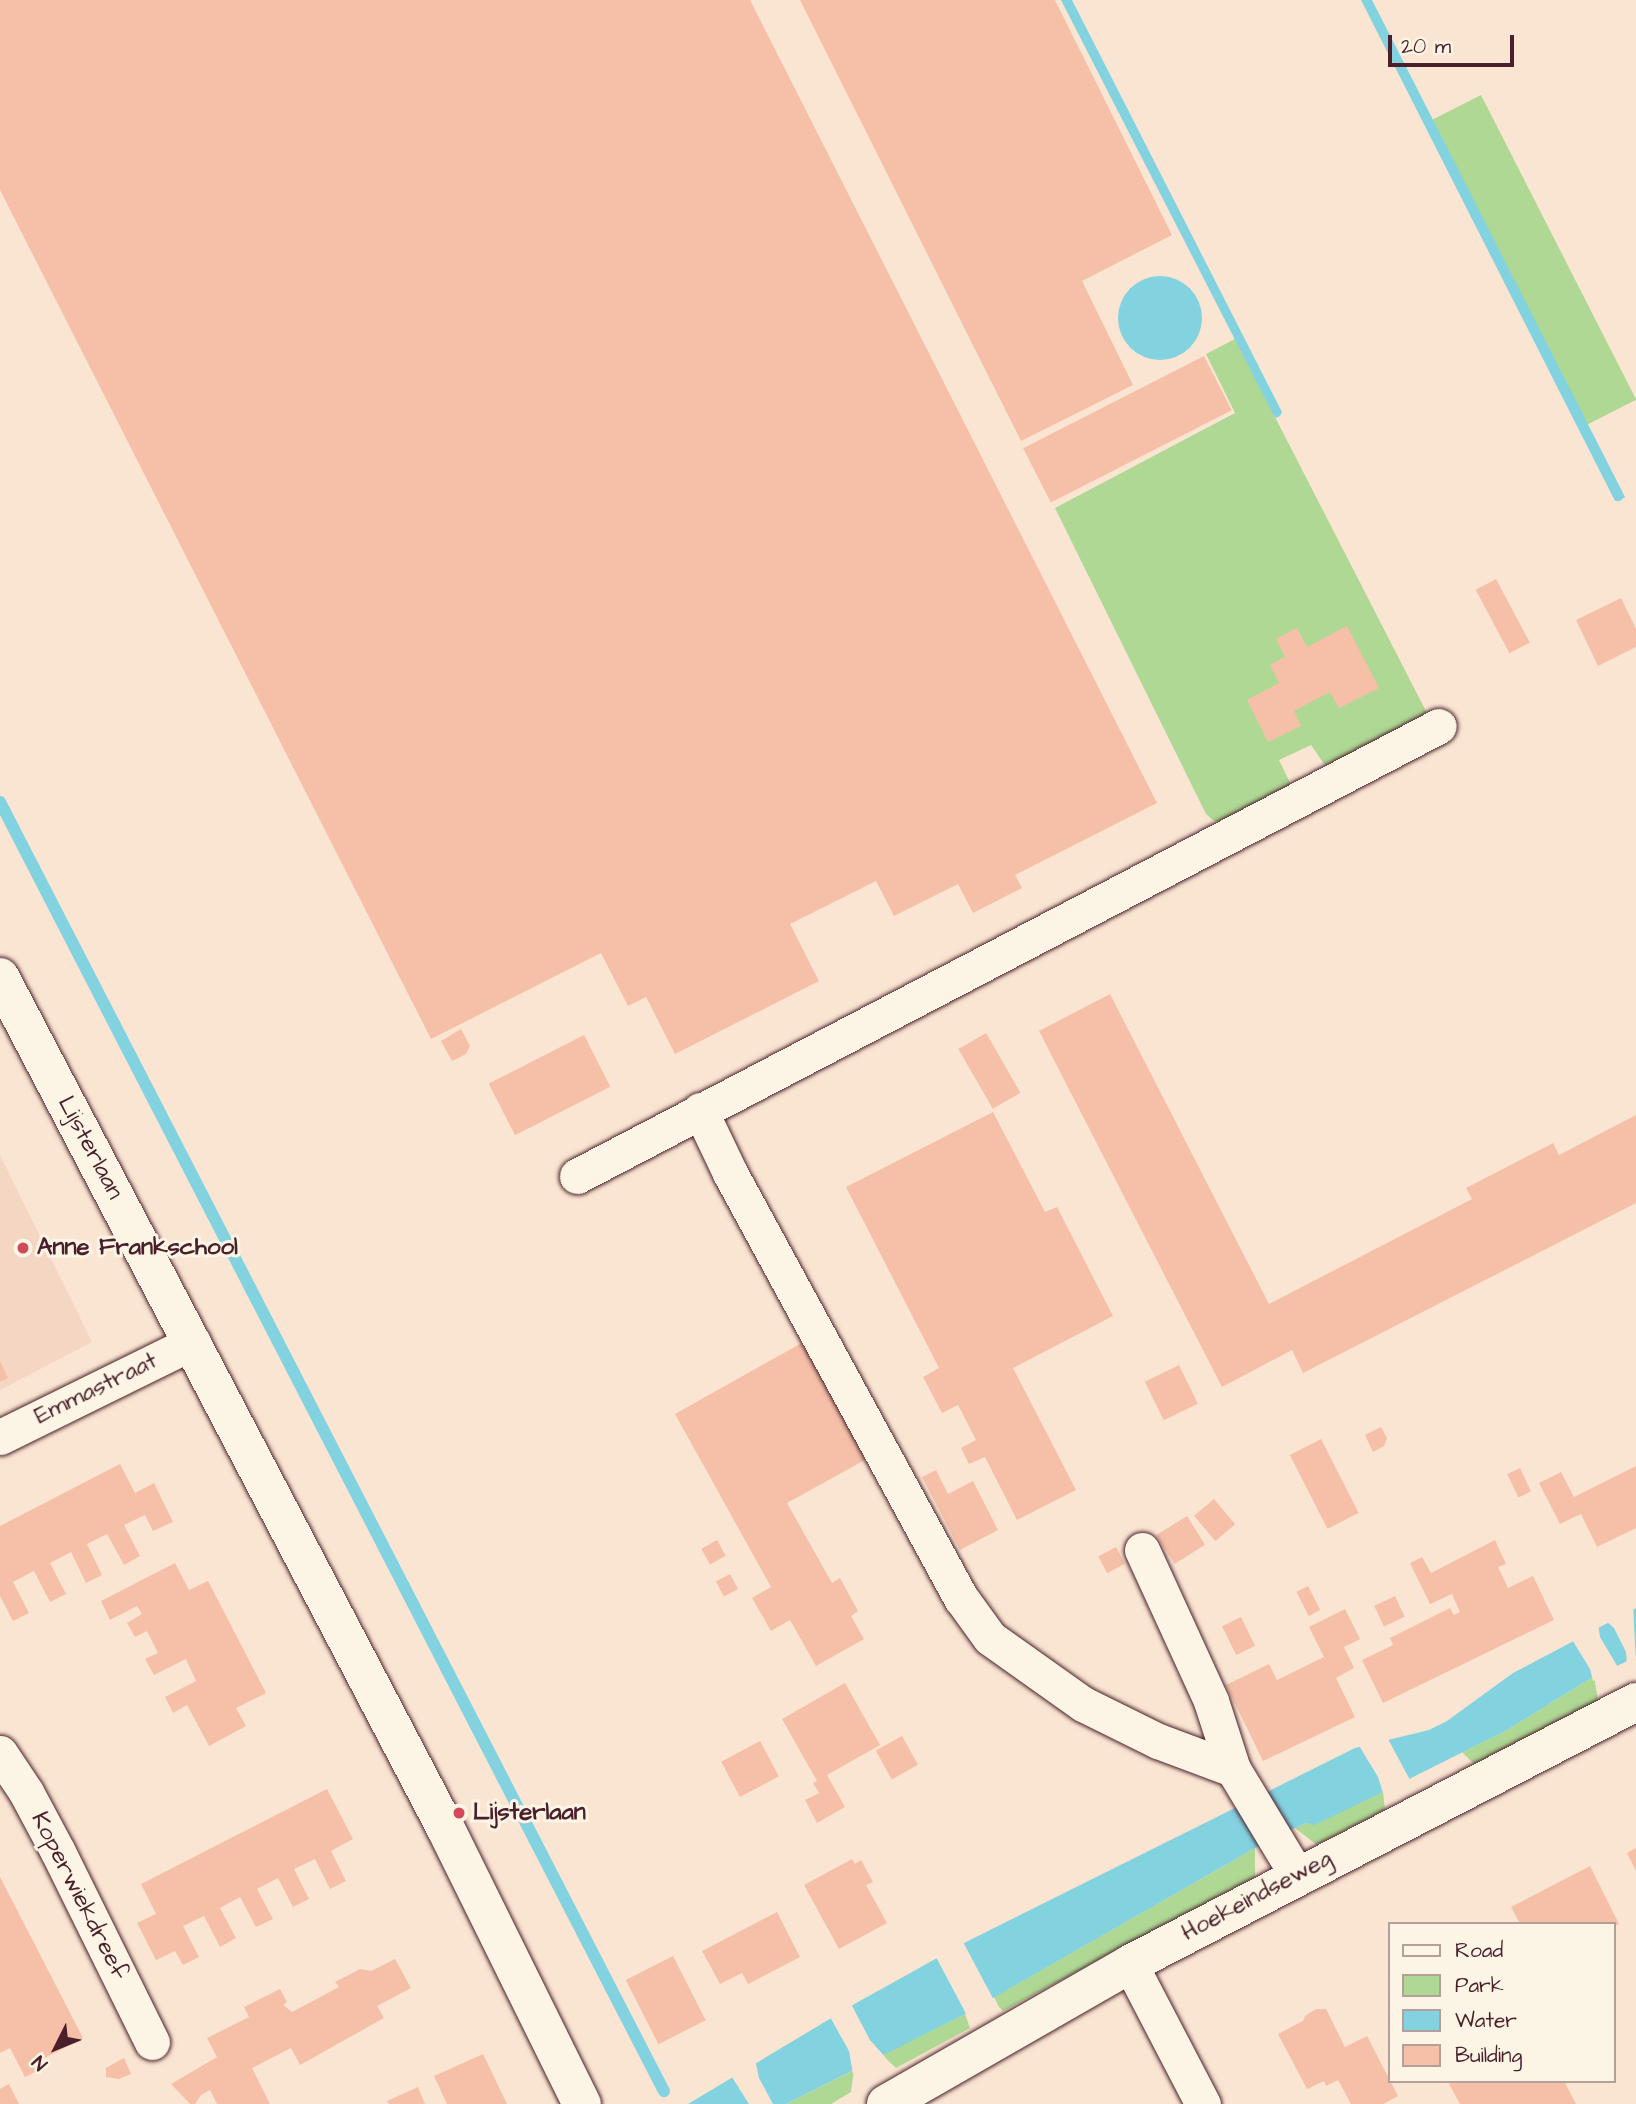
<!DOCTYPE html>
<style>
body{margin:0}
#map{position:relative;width:1636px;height:2104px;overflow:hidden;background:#fae5d2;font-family:"Architects Daughter",sans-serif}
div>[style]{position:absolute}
.built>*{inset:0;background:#f5d6c2}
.green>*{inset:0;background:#afd894;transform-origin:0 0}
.water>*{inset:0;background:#83d2e0}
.round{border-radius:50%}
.pier>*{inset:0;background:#fae5d2;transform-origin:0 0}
.stream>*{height:12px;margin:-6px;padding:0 6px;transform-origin:6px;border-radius:6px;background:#83d2e0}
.building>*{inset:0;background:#f5c0a7;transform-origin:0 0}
.roads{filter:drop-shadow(0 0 2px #4a1f2b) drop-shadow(0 0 2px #4a1f2b)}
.minor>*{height:35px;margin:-17.5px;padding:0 17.5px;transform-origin:17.5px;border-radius:17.5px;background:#fcf5e5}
.tertiary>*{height:38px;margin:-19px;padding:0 19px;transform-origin:19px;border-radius:19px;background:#fcf5e5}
.dots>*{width:19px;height:19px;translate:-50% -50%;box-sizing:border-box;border:4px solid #fcf5e5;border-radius:50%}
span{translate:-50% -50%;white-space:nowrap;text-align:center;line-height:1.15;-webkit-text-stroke:6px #fcf5e5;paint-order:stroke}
.street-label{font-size:24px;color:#4a1f2b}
.poi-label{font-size:24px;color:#4a1f2b;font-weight:700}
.left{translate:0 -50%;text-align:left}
.legend{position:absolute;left:1388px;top:1922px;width:228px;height:161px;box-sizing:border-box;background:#fcf5e5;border:2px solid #b59f9b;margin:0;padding:9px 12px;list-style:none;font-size:21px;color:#4a1f2b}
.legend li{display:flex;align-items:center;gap:14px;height:35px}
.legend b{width:35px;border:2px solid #b59f9b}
.north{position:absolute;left:21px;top:2013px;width:70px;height:70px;-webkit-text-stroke:5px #fcf5e5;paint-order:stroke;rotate:227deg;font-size:19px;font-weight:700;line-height:28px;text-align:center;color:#4a1f2b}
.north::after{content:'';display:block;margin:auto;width:24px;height:32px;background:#4a1f2b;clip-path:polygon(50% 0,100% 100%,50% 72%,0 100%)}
.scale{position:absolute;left:1388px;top:35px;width:126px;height:32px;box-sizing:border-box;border:4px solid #4a1f2b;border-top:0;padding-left:9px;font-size:21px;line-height:24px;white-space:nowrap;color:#4a1f2b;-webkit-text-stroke:5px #fcf5e5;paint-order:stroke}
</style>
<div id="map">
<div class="built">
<i style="clip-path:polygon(0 1155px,92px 1342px,0 1390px)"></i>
</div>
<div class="green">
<i style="left:1481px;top:95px;width:342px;height:58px;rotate:63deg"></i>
<i style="clip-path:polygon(1235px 339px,1430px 719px,1329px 771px,1311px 745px,1279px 760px,1293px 789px,1230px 821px,1214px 821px,1206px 814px,1055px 508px,1235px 413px,1206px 354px)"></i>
<i style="clip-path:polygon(1594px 1676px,1598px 1700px,1474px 1764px,1462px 1752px,1507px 1730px)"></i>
<i style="clip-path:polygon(1383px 1792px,1385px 1810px,1317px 1845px,1295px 1828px)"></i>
<i style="clip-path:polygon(1255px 1848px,1255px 1877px,1003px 2011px,999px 2007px,994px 1997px)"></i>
<i style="clip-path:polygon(965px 2014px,970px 2028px,896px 2068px,882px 2055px)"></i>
<i style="clip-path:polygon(854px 2070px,851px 2092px,831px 2104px,786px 2104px)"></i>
</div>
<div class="water">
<i style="clip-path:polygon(1061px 0,1072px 0,1282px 412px,1280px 416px,1276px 418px,1273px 414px)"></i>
<i style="clip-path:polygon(1361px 0,1372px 0,1625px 497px,1620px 501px,1615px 501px)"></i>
<i class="round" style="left:1118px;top:276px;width:84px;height:84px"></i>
<i style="clip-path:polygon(1636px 1608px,1636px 1657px,1591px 1678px,1507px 1730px,1379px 1794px,1314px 1825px,1307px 1823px,1295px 1828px,1255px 1848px,965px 2014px,786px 2104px,688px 2104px,858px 2002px,964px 1943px,1355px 1748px,1429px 1730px,1447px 1721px,1513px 1673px)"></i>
</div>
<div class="pier">
<i style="clip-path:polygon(1633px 1606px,1636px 1661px,1627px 1665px,1626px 1652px,1614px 1628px,1605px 1620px)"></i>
<i style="clip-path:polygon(1598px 1624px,1600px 1637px,1619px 1669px,1593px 1681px,1590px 1669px,1571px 1638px)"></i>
<i style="clip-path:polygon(1387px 1737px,1410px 1780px,1383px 1793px,1378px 1777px,1358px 1744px)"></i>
<i style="left:962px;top:1940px;width:69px;height:31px;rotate:62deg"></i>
<i style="clip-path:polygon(850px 2002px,870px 2040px,886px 2058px,853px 2074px,849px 2051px,829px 2015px)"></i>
<i style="clip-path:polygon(755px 2059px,759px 2078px,773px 2104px,749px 2104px,730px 2074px)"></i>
</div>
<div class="stream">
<i style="left:0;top:802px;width:1450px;rotate:62.75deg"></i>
</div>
<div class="building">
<i style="clip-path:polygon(0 0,750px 0,1157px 803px,1015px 875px,1022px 888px,973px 913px,958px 884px,894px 916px,876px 881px,790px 924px,819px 981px,675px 1054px,646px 997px,628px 1006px,601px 953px,431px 1039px,0 190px)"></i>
<i style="clip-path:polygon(800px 0,1055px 0,1172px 235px,1082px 281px,1133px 385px,1021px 441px)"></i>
<i style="left:1204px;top:356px;width:61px;height:203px;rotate:63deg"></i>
<i style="left:1496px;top:579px;width:72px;height:23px;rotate:62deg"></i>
<i style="clip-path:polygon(1621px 598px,1636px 629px,1636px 647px,1598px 666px,1576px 620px)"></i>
<i style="clip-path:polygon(1347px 626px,1379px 688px,1339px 708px,1330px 692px,1294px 711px,1301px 726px,1268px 742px,1247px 700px,1279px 683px,1270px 665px,1285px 657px,1276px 639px,1297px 628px,1307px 647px)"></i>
<i style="clip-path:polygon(1110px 994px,1269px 1304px,1472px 1199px,1466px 1188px,1553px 1143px,1559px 1155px,1636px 1115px,1636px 1203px,1303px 1373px,1292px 1350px,1222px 1387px,1039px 1031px)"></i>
<i style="clip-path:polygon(461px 1029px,470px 1046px,466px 1054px,452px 1061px,441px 1041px)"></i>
<i style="left:986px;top:1033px;width:69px;height:32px;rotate:60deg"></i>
<i style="left:584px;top:1035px;width:58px;height:107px;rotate:63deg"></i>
<i style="clip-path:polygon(993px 1112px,1045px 1212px,1057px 1207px,1113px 1316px,1013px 1368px,1076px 1490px,1017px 1520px,985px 1457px,969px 1464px,961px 1448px,976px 1440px,958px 1405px,942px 1413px,923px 1377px,939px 1368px,846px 1187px)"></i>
<i style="clip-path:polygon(807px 1340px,872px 1456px,787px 1503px,832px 1583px,840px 1578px,858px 1611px,851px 1616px,864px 1639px,816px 1666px,790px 1620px,771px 1631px,752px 1598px,771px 1587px,675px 1414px)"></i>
<i style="clip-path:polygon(0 1361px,8px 1378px,0 1382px)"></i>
<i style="left:1179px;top:1365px;width:43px;height:38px;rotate:64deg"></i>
<i style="clip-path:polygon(1381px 1427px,1387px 1438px,1384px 1446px,1373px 1452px,1365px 1435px)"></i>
<i style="left:1321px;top:1439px;width:83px;height:35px;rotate:63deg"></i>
<i style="clip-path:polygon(120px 1464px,135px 1493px,154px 1483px,173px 1522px,153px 1531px,145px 1515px,124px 1525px,140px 1556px,124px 1565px,107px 1534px,87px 1544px,102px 1575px,86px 1583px,71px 1552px,50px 1563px,66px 1594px,50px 1602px,34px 1571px,13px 1582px,29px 1613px,13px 1621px,0 1596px,0 1526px)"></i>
<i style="clip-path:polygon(1636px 1466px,1636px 1528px,1597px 1547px,1581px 1514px,1560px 1524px,1539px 1483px,1561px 1472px,1574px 1497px)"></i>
<i style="left:1520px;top:1468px;width:26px;height:14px;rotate:65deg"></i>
<i style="clip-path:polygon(936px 1470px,948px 1494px,973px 1481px,998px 1530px,960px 1550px,922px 1477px)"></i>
<i style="left:1214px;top:1499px;width:33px;height:26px;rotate:50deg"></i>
<i style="left:1187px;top:1516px;width:34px;height:36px;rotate:58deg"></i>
<i style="left:717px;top:1540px;width:18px;height:18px;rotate:61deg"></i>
<i style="clip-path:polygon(1495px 1540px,1506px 1564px,1498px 1567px,1508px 1588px,1533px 1576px,1554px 1620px,1383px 1703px,1362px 1660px,1393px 1645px,1390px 1638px,1450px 1608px,1454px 1615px,1460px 1612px,1452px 1594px,1430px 1604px,1410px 1563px,1422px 1557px,1431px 1573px)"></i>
<i style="left:1116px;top:1547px;width:19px;height:20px;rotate:62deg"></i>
<i style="clip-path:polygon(175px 1563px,189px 1590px,208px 1581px,266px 1693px,236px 1708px,246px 1726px,209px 1746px,187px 1705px,173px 1713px,165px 1697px,196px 1681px,186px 1659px,154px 1675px,145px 1659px,158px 1653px,147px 1631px,135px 1637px,127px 1623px,142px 1614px,137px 1606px,110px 1620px,101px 1601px)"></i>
<i style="left:730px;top:1574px;width:17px;height:16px;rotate:62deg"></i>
<i style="left:1308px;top:1586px;width:27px;height:13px;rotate:63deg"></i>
<i style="left:1395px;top:1596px;width:23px;height:23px;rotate:65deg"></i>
<i style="clip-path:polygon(1345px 1609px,1360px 1639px,1344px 1647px,1354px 1668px,1336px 1678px,1355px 1717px,1263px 1761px,1226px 1685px,1269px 1664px,1277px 1680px,1324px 1657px,1309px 1627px)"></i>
<i style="left:1241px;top:1617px;width:32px;height:21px;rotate:64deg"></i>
<i style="clip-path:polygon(845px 1683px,880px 1745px,827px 1775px,845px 1807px,817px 1823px,805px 1800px,819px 1793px,813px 1783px,817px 1781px,782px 1719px)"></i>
<i style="left:902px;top:1736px;width:33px;height:30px;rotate:61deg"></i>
<i style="left:760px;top:1741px;width:40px;height:44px;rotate:62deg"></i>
<i style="clip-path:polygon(327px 1789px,353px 1839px,331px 1851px,346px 1881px,330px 1889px,315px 1859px,294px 1869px,309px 1899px,293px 1907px,278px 1878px,257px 1889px,273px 1919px,256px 1927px,240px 1897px,220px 1908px,236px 1938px,220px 1947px,204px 1916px,183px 1926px,199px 1957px,183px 1965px,175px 1951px,156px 1960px,137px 1923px,156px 1914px,141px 1884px)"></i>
<i style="clip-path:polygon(1636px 1848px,1636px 1871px,1627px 1853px)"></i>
<i style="clip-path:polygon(852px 1859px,855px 1864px,861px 1860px,873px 1882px,866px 1885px,887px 1923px,839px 1949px,804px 1885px)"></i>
<i style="clip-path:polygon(1590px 1866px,1619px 1924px,1613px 1927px,1613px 1924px,1520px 1924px,1511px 1907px)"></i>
<i style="clip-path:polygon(0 1877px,83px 2038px,33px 2064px,37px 2071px,25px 2077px,10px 2048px,0 2053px)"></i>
<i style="clip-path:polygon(777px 1912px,800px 1957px,748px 1984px,742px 1973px,720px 1984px,702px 1951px)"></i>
<i style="left:673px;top:1956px;width:72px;height:53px;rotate:63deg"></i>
<i style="clip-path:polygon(395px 1959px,411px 1988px,377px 2006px,384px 2018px,300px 2065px,291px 2048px,252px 2068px,270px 2104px,217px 2104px,210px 2090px,201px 2095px,195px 2104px,190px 2104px,171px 2084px,217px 2057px,207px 2038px,249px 2017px,244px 2007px,280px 1989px,287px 2002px,283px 2005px,292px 2012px,339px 1987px,335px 1982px,360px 1969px,371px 1971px)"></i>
<i style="clip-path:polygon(1316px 2009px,1326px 2009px,1345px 2047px,1367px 2036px,1398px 2096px,1383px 2104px,1351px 2104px,1338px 2080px,1326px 2086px,1324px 2081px,1307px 2089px,1278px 2034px,1303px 2021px,1305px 2016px)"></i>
<i style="clip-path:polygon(483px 2054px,507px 2104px,447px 2104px,434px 2076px)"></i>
<i style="clip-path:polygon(124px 2058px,131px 2074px,119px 2079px,106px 2077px,106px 2068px)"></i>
<i style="clip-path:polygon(1455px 2081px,1564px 2081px,1576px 2104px,1460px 2104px,1449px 2084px)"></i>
<i style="clip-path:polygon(9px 2084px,19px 2104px,0 2104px,0 2089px)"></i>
<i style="clip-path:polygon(418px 2087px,425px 2104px,389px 2104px,387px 2101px)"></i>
</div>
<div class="roads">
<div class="minor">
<i style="left:700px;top:1110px;width:70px;rotate:64.5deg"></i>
<i style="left:730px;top:1173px;width:484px;rotate:61.5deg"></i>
<i style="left:961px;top:1598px;width:49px;rotate:54.1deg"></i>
<i style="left:990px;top:1638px;width:114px;rotate:35.4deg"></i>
<i style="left:1083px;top:1704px;width:84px;rotate:26.3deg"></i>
<i style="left:1158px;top:1741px;width:80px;rotate:20.5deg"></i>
<i style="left:577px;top:1176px;width:972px;rotate:-27.57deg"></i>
<i style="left:0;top:1437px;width:215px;rotate:-26.2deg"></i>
<i style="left:1142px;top:1550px;width:166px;rotate:65.4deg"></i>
<i style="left:1211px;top:1701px;width:71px;rotate:72.1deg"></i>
<i style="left:1233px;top:1769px;width:124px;rotate:58.9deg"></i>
<i style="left:0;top:1753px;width:47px;rotate:56.3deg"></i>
<i style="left:26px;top:1792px;width:68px;rotate:61.9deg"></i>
<i style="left:58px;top:1852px;width:212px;rotate:63.7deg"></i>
<i style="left:1130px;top:1964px;width:158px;rotate:62.5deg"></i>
</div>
<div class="tertiary">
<i style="left:0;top:977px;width:959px;rotate:62.37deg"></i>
<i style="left:445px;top:1827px;width:309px;rotate:63.7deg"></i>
<i style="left:886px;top:2104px;width:281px;rotate:-29.8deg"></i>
<i style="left:1130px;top:1964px;width:570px;rotate:-27.37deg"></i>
</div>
</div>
<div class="dots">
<i style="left:23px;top:1248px;background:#d1495b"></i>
<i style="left:459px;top:1813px;background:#d1495b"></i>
</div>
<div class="street-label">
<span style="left:90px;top:1148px;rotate:62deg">Lijsterlaan</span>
<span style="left:96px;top:1389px;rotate:-26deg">Emmastraat</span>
<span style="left:79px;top:1896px;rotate:63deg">Koperwiekdreef</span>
<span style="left:1257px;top:1896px;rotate:-28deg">Hoekeindseweg</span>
</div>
<div class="poi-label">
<span class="left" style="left:37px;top:1248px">Anne Frankschool</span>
<span class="left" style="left:473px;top:1813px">Lijsterlaan</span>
</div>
<ul class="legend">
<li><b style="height:9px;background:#fcf5e5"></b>Road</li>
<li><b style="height:19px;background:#afd894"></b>Park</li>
<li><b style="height:19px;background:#83d2e0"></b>Water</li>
<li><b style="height:19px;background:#f5c0a7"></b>Building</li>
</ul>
<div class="north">N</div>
<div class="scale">20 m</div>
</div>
